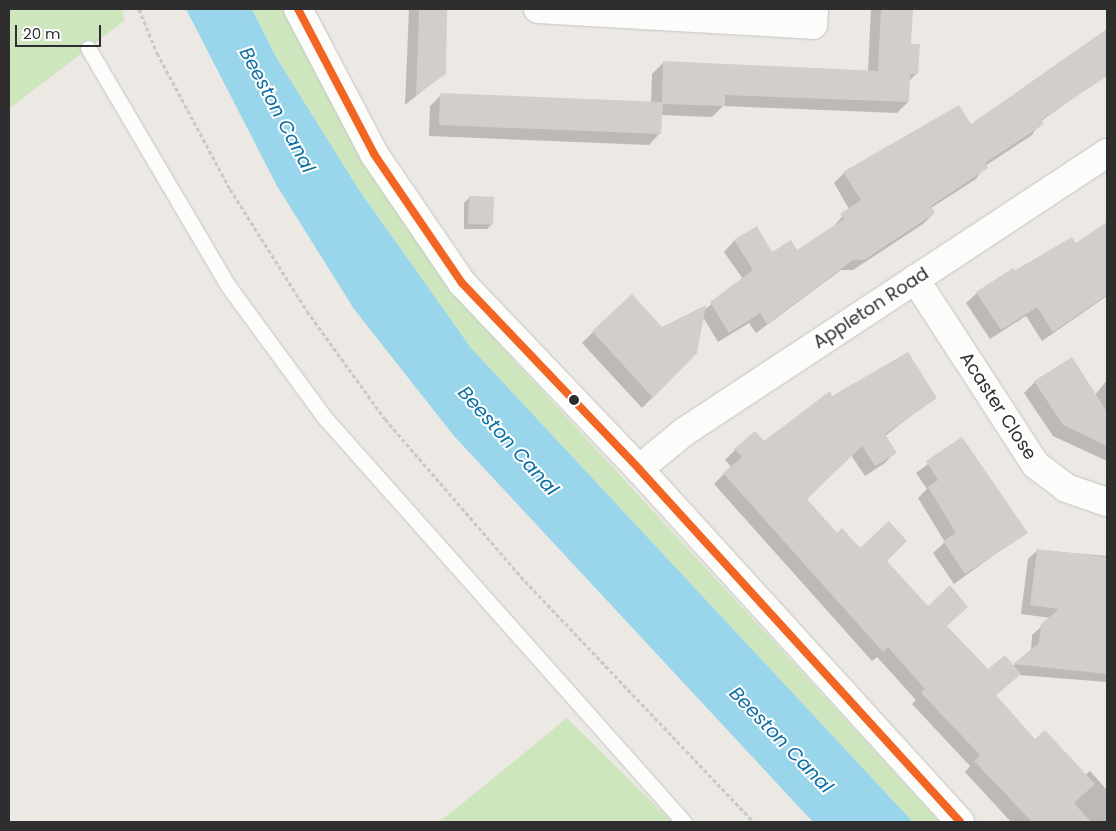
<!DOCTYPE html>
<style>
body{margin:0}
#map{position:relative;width:1116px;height:831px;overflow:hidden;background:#ece8e4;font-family:Poppins,sans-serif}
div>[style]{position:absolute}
.green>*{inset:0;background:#cee6be}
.water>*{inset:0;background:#99d6ec}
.shadow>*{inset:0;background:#0003}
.building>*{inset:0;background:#d1cecb;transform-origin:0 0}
.path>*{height:3px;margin-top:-1.5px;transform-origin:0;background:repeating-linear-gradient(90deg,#c9c9c8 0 4px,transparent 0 6.5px)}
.roads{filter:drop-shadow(0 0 1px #c5c4c5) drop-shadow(0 0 1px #c5c4c5)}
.service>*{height:15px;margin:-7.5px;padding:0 7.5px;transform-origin:7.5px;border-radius:7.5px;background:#fcfcfb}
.minor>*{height:28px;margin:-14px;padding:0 14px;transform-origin:14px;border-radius:14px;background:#fcfcfb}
.tertiary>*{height:28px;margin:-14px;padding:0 14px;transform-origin:14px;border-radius:14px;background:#fcfcfb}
.bus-1>*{height:8px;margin:-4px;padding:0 4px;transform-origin:4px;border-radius:4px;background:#f26522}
.dots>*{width:14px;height:14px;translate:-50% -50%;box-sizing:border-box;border:2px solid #fff;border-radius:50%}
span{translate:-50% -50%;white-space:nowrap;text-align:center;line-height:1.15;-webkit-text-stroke:4px #fff;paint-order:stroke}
.street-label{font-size:18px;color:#2e2e2e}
.water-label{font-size:19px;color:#0d6fa3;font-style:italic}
.frame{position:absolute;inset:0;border:10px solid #2e2e2e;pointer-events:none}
.scale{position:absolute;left:15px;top:25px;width:86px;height:22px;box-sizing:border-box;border:2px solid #2e2e2e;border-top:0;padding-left:6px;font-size:15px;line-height:18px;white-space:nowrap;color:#2e2e2e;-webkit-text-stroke:4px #fff;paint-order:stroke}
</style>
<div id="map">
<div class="green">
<i style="clip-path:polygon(9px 9px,121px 9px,125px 20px,9px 109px)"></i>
<i style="clip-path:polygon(252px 9px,285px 9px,354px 142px,475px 318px,940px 822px,913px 822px,471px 348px,359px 190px,276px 57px)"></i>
<i style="clip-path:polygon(567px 718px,672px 822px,438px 822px,458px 807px)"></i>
</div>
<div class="water">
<i style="clip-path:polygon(186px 9px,252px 9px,276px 57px,359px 190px,471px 348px,913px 822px,812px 821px,454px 436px,354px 309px,277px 186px)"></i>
</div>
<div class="shadow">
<i style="clip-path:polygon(409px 9px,447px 9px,444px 73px,405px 105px)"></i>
<i style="clip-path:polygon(871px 9px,912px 9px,910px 45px,916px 74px,908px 82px,908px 102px,897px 113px,723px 106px,712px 117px,661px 115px,660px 133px,649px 145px,429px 136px,430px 106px,441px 95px,651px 103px,652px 74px,663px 63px,868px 71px)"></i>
<i style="clip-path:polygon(1107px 29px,1107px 73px,1040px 122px,1032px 135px,985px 166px,976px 179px,931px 208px,934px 213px,923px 224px,853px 270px,841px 270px,756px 333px,749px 323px,718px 342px,703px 317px,696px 353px,642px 408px,582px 343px,593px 332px,661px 329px,704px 310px,743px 279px,724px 252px,734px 241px,756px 228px,772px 253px,797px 251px,832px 228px,849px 209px,834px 183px,844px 173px,971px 126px)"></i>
<i style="clip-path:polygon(470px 197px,493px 223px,487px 229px,464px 229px,464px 203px)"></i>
<i style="clip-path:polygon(1107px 223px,1107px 296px,1042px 341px,1026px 316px,990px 339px,966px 303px,977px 293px,1071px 238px,1075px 245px)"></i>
<i style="clip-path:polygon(1107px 380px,1107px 461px,1053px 436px,1024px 393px,1035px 382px,1095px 395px)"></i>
<i style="clip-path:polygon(832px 397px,935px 397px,885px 436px,895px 452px,885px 463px,865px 476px,851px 455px,806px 499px,837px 535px,885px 561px,928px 607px,967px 607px,946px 626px,988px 671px,1013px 666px,1031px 652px,1032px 635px,1051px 618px,1021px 614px,1028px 559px,1038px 550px,1107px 556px,1107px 682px,1019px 675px,995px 696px,1035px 741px,1085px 775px,1090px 771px,1107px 790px,1107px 822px,1011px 822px,965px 772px,970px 766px,912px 704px,916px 700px,877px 657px,872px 661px,714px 484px,731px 467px,725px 460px,735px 450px,764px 442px)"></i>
<i style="clip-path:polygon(962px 439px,1026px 532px,954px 584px,933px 553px,945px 542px,918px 498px,927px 489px,916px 473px)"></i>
</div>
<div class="building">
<i style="clip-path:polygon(419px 9px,447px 9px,446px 74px,416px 95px)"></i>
<i style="clip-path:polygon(881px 9px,913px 9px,911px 44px,920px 44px,918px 74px,910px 74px,909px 102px,725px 95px,725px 106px,663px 104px,661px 134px,439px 125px,440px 93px,662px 102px,663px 61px,878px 71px)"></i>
<i style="clip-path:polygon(1107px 29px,1107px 76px,1041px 120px,1044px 124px,985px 163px,988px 168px,931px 206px,935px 213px,864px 260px,853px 260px,767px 324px,760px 313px,729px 333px,710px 302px,753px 270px,734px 240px,757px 226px,772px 252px,791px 240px,797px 250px,844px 219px,840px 214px,861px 200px,843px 172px,959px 105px,971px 124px)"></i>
<i style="left:469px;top:196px;width:25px;height:28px;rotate:2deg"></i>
<i style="clip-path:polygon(1107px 222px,1107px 295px,1053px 332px,1037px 307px,1001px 330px,976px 292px,1013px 268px,1015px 271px,1072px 237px,1076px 243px)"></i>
<i style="clip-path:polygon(632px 294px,662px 327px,706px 305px,697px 353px,653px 398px,592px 331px)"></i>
<i style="clip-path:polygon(908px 352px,937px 398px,885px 434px,897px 453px,875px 466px,862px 446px,807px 499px,837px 533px,842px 528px,860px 548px,889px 521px,907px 541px,887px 561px,928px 606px,950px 585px,968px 607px,947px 626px,988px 669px,1005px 655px,1021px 674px,996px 695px,1035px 739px,1045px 730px,1095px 784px,1074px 803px,1091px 822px,1032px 822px,974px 761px,980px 755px,921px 693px,925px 689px,888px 647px,883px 652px,723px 473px,742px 457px,734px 449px,755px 431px,764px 441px,830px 391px,832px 396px)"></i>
<i style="clip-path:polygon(1072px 357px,1107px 412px,1107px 446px,1063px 425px,1034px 381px)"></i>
<i style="clip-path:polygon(962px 437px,1028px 533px,965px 574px,943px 541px,956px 533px,928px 487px,938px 480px,926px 461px)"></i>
<i style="clip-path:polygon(1037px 549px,1107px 557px,1107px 674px,1013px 664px,1039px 643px,1041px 624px,1059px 609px,1030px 605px)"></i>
</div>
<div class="path">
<i style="left:139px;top:9px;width:48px;rotate:67.8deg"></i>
<i style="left:157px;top:53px;width:154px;rotate:61.8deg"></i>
<i style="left:230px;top:189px;width:144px;rotate:57.7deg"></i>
<i style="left:307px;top:311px;width:133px;rotate:54.2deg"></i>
<i style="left:385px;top:419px;width:214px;rotate:49.2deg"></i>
<i style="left:525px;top:581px;width:332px;rotate:46.5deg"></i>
</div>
<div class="roads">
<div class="service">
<i style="left:88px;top:48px;width:277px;rotate:59.5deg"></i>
<i style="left:229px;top:287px;width:162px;rotate:53.8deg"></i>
<i style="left:325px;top:418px;width:540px;rotate:48.38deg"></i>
</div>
<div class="minor">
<i style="left:538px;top:9px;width:275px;rotate:3.3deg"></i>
<i style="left:813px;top:25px;width:16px;rotate:-86deg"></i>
<i style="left:915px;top:279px;width:222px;rotate:57deg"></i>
<i style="left:1036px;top:465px;width:38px;rotate:37deg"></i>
<i style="left:1066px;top:488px;width:43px;rotate:18.9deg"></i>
<i style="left:639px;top:469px;width:58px;rotate:-39.4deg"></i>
<i style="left:684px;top:432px;width:507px;rotate:-33.41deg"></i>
</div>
<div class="tertiary">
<i style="left:298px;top:9px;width:164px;rotate:62.3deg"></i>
<i style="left:374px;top:154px;width:156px;rotate:55.7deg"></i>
<i style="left:462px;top:283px;width:257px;rotate:46.4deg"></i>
<i style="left:639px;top:469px;width:477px;rotate:47.7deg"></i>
</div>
</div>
<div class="bus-1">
<i style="left:298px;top:9px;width:164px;rotate:62.3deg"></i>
<i style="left:374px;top:154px;width:156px;rotate:55.7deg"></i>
<i style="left:462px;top:283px;width:257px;rotate:46.4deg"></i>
<i style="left:639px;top:469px;width:477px;rotate:47.7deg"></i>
</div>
<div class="dots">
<i style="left:574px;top:400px;background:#2e2e2e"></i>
</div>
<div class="street-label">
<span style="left:871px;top:308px;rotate:-33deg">Appleton Road</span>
<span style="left:998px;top:406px;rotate:57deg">Acaster Close</span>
</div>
<div class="water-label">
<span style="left:277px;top:110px;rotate:62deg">Beeston Canal</span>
<span style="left:508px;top:441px;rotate:48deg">Beeston Canal</span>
<span style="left:781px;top:740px;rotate:46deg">Beeston Canal</span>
</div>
<div class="frame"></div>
<div class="scale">20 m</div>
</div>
